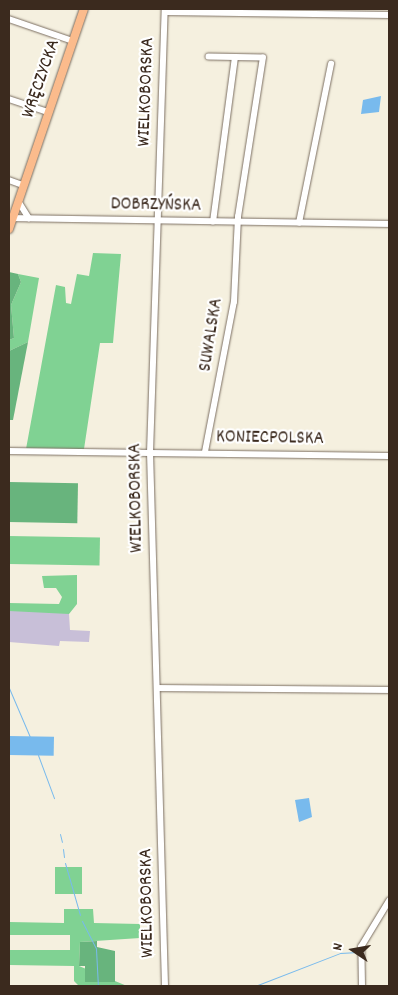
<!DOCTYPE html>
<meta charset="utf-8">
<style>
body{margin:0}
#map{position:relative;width:398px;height:995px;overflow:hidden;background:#f5f0df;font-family:Dekko,sans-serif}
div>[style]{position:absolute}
.industrial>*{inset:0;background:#c8bfd8}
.green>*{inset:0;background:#80d293;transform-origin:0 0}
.forest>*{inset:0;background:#68b47d;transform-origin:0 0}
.water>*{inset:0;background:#78baed;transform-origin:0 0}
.stream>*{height:1px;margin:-0.5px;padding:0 0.5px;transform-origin:0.5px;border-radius:0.5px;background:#78baed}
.roads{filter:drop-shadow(0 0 1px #7c6f62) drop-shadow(0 0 1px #7c6f62)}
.minor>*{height:5.5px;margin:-2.75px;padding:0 2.75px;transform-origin:2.75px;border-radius:2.75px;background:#fff}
.major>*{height:8px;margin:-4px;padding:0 4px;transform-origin:4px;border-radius:4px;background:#fbbb8c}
span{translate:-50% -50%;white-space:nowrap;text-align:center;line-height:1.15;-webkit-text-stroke:4.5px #fff;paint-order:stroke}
.street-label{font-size:19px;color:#3b2a1e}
.frame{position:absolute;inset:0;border:10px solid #3b2a1e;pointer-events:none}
.north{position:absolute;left:328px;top:925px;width:50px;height:50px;-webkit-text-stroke:4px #fff;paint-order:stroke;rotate:282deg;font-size:14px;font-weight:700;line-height:20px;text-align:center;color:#3b2a1e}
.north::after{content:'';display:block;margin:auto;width:18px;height:22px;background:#3b2a1e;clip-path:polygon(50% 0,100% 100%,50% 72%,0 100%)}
</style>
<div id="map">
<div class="industrial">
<i style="clip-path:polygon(9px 611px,64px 611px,69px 614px,70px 630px,90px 631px,89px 642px,60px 641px,59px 646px,9px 642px)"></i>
</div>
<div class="green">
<i style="clip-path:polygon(93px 253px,121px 254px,113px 343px,100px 343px,84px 449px,26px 449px,56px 285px,65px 287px,66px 303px,71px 304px,77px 274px,89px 276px)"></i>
<i style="clip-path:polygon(18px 274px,39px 278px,28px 342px,9px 351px,9px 340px,14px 338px,11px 305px,21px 282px)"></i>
<i style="left:9px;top:536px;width:91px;height:28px;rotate:1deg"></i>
<i style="clip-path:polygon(77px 575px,77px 604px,69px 614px,9px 611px,9px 603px,59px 604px,62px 597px,56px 588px,44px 588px,42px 576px)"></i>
<i style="left:55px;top:867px;width:27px;height:27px"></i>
<i style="clip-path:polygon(64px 909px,93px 909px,94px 923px,140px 924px,140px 938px,80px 942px,79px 966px,127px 986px,79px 986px,74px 981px,74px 966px,9px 965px,9px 950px,70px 950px,70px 935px,9px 935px,9px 922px,64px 923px)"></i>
</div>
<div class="forest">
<i style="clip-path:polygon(9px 272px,18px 274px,21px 282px,11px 305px,14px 338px,9px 340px)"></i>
<i style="clip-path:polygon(28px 342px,13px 420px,9px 420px,9px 351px)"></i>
<i style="left:9px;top:482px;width:69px;height:40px;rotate:1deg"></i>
<i style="clip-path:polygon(97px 941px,97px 947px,115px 951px,115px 982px,85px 982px,85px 966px,79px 966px,80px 942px)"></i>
</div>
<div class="water">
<i style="clip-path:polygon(381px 96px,379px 112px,361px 114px,363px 100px)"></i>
<i style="left:9px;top:736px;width:45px;height:19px;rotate:1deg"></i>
<i style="clip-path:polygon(309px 798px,312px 817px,299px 822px,295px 800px)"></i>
</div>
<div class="stream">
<i style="left:9px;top:688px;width:53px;rotate:66.8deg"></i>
<i style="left:38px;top:755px;width:46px;rotate:69.6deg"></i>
<i style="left:60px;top:834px;width:8px;rotate:76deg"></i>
<i style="left:63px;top:849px;width:8px;rotate:83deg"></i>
<i style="left:65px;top:863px;width:54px;rotate:73.9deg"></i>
<i style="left:82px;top:921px;width:31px;rotate:63deg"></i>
<i style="left:96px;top:949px;width:37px;rotate:87deg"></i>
<i style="left:255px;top:986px;width:91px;rotate:-21.2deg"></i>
<i style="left:340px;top:953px;width:18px;rotate:-3deg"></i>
</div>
<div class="roads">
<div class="minor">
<i style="left:166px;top:12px;width:223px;rotate:0.8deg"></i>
<i style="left:9px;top:19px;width:68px;rotate:19deg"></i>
<i style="left:9px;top:99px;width:41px;rotate:18.4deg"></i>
<i style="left:9px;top:180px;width:12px;rotate:20deg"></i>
<i style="left:19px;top:202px;width:19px;rotate:58deg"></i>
<i style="left:11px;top:218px;width:378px;rotate:0.9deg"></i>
<i style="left:213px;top:222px;width:165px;rotate:-82.4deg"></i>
<i style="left:299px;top:223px;width:162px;rotate:-78.6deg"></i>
<i style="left:9px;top:451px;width:141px;rotate:0.8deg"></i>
<i style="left:205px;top:452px;width:153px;rotate:-79.1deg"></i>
<i style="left:234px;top:302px;width:85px;rotate:-87.3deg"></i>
<i style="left:238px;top:217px;width:161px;rotate:-81.1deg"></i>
<i style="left:263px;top:58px;width:54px;rotate:-178.9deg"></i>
<i style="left:150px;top:453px;width:239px;rotate:0.7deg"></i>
<i style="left:158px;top:688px;width:231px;rotate:0.5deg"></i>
<i style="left:165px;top:986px;width:533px;rotate:-91.61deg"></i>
<i style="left:150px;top:453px;width:444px;rotate:-88.1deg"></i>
<i style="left:362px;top:986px;width:39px;rotate:-91deg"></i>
<i style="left:361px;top:947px;width:54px;rotate:-58.7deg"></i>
</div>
<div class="major">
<i style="left:9px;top:229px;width:232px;rotate:-71.2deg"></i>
</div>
</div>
<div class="street-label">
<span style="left:42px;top:79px;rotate:-71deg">WRĘCZYCKA</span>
<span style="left:147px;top:92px;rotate:-88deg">WIELKOBORSKA</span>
<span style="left:156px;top:206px;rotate:1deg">DOBRZYŃSKA</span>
<span style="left:212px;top:335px;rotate:-81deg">SUWALSKA</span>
<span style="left:270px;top:439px;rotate:1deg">KONIECPOLSKA</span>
<span style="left:137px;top:498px;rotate:-91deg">WIELKOBORSKA</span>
<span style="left:148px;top:903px;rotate:-91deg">WIELKOBORSKA</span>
</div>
<div class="frame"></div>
<div class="north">N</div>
</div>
